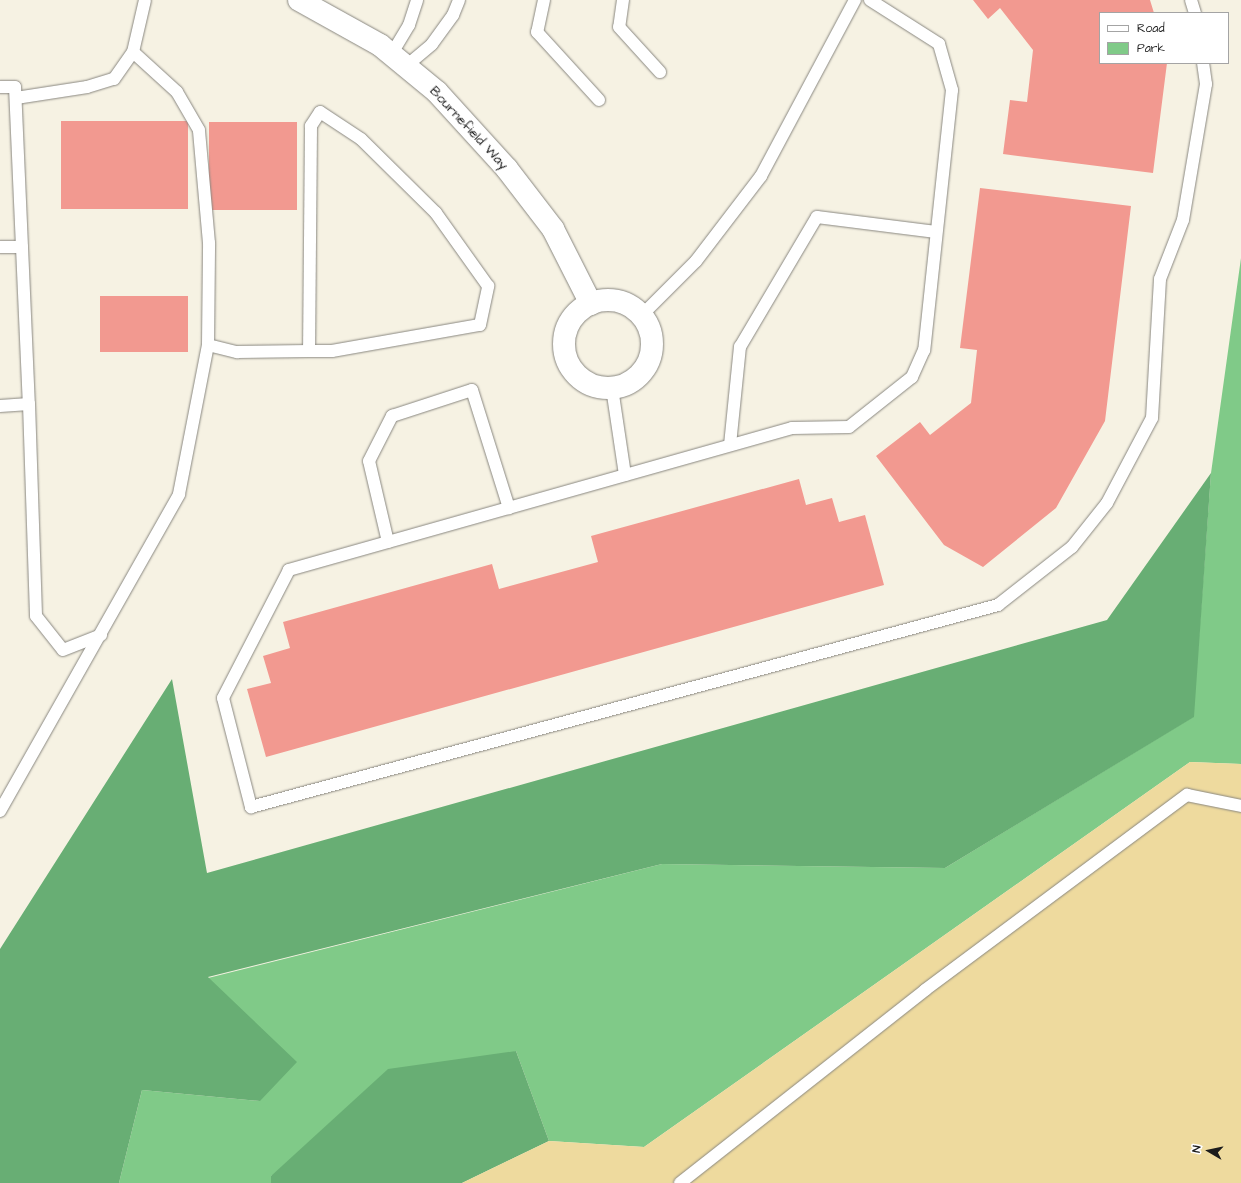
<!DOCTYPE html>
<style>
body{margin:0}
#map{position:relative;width:1241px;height:1183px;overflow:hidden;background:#f6f2e3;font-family:"Architects Daughter",sans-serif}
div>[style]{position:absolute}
.green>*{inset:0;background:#80ca88}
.forest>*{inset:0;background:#68ae74}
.sand>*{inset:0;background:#eeda9e}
.building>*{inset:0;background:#f29990;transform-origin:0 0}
.roads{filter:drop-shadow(0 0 1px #898780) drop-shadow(0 0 1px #898780)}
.lane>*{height:12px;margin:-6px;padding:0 6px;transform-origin:6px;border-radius:6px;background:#fff}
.street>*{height:22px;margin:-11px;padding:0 11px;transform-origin:11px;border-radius:11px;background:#fff}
.street>.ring{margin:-11px;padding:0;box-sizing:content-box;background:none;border:22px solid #fff;border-radius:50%}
span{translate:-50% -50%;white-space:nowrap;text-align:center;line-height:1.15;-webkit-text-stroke:3px #fff;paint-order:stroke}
.street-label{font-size:14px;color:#1c1c1c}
.legend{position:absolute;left:1099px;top:12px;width:130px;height:52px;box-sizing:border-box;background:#fff;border:1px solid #a4a4a4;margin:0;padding:5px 7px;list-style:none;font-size:12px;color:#1c1c1c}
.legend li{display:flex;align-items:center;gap:8px;height:20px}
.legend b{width:20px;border:1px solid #a4a4a4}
.north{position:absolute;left:1189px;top:1131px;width:40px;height:40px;-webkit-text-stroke:3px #fff;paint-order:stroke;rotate:279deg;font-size:11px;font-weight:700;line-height:16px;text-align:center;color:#1c1c1c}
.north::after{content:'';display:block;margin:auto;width:14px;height:18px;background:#1c1c1c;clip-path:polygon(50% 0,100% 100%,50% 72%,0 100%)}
</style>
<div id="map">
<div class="green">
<i style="clip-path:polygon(1241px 258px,1241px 764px,1190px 762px,644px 1147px,549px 1141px,516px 1051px,271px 1176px,271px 1183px,119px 1183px,142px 1090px,260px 1101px,208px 978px,662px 864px,945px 868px,1193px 717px,1211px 473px)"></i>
</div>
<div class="forest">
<i style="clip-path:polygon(1211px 473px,1194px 717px,945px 868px,662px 864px,208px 977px,297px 1062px,260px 1101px,142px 1090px,119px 1183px,0 1183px,0 949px,172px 679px,207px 873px,1107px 620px)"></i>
<i style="clip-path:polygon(516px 1051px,549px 1141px,462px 1183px,271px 1183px,271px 1176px,388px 1069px)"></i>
</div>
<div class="sand">
<i style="clip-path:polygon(1190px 762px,1241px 764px,1241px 1183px,462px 1183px,549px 1141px,644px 1147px)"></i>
</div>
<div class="building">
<i style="clip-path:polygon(973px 0,1150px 0,1154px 13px,1100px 13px,1100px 63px,1167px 63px,1153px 173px,1003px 154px,1010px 100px,1027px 102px,1033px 50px,1000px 8px,988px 19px)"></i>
<i style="left:61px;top:121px;width:127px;height:88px"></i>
<i style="left:209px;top:122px;width:88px;height:88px"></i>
<i style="clip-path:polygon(980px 188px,1131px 206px,1105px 421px,1056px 508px,983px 567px,944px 545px,876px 456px,920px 422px,930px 435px,971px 403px,977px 350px,960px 348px)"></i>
<i style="left:100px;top:296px;width:88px;height:56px"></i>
<i style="clip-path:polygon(799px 479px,806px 505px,832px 498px,839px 522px,865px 515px,884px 585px,266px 757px,247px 689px,271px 683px,263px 656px,290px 648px,283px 622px,492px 564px,499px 589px,598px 562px,591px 536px)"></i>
</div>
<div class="roads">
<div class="lane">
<i style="left:544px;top:0;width:33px;rotate:102deg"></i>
<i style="left:537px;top:32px;width:92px;rotate:47.6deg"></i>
<i style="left:623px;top:0;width:27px;rotate:98deg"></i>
<i style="left:619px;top:27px;width:61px;rotate:47.7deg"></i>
<i style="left:870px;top:0;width:82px;rotate:32.5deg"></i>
<i style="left:939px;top:44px;width:48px;rotate:74.2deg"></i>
<i style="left:952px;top:90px;width:262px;rotate:96.1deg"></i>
<i style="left:924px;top:350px;width:30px;rotate:114deg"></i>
<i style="left:912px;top:377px;width:80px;rotate:141.6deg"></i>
<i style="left:849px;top:427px;width:57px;rotate:179deg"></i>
<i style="left:792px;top:428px;width:523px;rotate:164.24deg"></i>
<i style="left:289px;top:570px;width:144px;rotate:117.3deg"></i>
<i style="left:223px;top:698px;width:113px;rotate:75.6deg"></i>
<i style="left:251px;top:807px;width:774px;rotate:-15.13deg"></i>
<i style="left:998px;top:605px;width:94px;rotate:-38.1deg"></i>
<i style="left:1072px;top:547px;width:56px;rotate:-51.5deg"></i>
<i style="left:1107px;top:503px;width:96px;rotate:-62.1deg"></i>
<i style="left:1152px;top:418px;width:139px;rotate:-86.7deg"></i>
<i style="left:1160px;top:279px;width:63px;rotate:-68.7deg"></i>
<i style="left:1183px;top:220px;width:138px;rotate:-80.4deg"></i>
<i style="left:1206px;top:84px;width:21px;rotate:-98deg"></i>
<i style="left:1191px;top:0;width:14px;rotate:73deg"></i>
<i style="left:391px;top:55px;width:35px;rotate:-59deg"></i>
<i style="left:409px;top:25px;width:26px;rotate:-72deg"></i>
<i style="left:405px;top:67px;width:35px;rotate:-40deg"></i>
<i style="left:432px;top:44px;width:36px;rotate:-54deg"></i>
<i style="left:453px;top:15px;width:16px;rotate:-68deg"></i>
<i style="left:0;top:87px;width:15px"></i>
<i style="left:15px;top:87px;width:317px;rotate:87.5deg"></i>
<i style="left:16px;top:98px;width:72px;rotate:-8.8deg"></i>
<i style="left:87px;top:87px;width:28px;rotate:-17deg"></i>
<i style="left:114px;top:79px;width:33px;rotate:-55deg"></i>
<i style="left:0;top:247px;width:22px"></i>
<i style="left:642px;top:315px;width:76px;rotate:-45deg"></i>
<i style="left:696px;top:261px;width:107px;rotate:-52.6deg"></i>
<i style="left:761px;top:176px;width:200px;rotate:-61.9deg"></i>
<i style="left:208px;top:345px;width:30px;rotate:14deg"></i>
<i style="left:237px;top:352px;width:72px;rotate:-0.8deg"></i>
<i style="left:309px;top:351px;width:23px"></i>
<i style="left:332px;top:351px;width:150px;rotate:-10deg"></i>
<i style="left:480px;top:325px;width:40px;rotate:-78deg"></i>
<i style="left:488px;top:286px;width:90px;rotate:-125.5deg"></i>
<i style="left:436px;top:213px;width:105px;rotate:-135.4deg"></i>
<i style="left:361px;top:139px;width:49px;rotate:-146.6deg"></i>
<i style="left:320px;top:112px;width:17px;rotate:123deg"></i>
<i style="left:311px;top:126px;width:225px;rotate:90.5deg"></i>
<i style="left:612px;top:388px;width:88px;rotate:81.5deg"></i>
<i style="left:0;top:406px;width:29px;rotate:-4deg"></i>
<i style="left:29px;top:404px;width:212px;rotate:88.1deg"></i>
<i style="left:36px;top:616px;width:43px;rotate:51.5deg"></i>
<i style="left:63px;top:650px;width:41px;rotate:-21.5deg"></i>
<i style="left:730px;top:445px;width:99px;rotate:-84.2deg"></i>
<i style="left:740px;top:347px;width:151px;rotate:-59.4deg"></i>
<i style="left:817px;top:217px;width:120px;rotate:7.2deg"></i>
<i style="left:388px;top:542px;width:83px;rotate:-103.2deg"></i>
<i style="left:369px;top:461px;width:51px;rotate:-62.9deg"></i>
<i style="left:392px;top:416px;width:84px;rotate:-18deg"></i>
<i style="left:472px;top:390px;width:124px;rotate:72.6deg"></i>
<i style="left:0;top:811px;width:364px;rotate:-60.5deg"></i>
<i style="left:179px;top:494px;width:152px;rotate:-79deg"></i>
<i style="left:208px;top:345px;width:102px;rotate:-89.4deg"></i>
<i style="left:209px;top:243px;width:113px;rotate:-95.1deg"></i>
<i style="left:199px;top:130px;width:44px;rotate:-120.1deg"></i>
<i style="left:177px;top:92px;width:59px;rotate:-137.7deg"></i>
<i style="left:133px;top:52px;width:53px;rotate:-77deg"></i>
<i style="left:680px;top:1183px;width:312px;rotate:-38.2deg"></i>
<i style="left:925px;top:990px;width:327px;rotate:-36.7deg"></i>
<i style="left:1187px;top:795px;width:55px;rotate:11.5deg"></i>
</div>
<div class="street">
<i style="left:299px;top:0;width:93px;rotate:29.1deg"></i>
<i style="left:380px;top:45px;width:74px;rotate:39.5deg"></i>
<i style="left:437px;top:92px;width:104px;rotate:47.7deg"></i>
<i style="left:507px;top:169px;width:76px;rotate:52.5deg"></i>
<i style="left:553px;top:229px;width:84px;rotate:63.1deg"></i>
<i class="ring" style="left:564px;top:300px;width:66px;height:66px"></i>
</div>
</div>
<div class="street-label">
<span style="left:469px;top:128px;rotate:47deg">Bournefield Way</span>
</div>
<ul class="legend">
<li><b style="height:5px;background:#fff"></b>Road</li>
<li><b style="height:11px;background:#80ca88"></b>Park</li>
</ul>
<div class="north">N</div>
</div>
